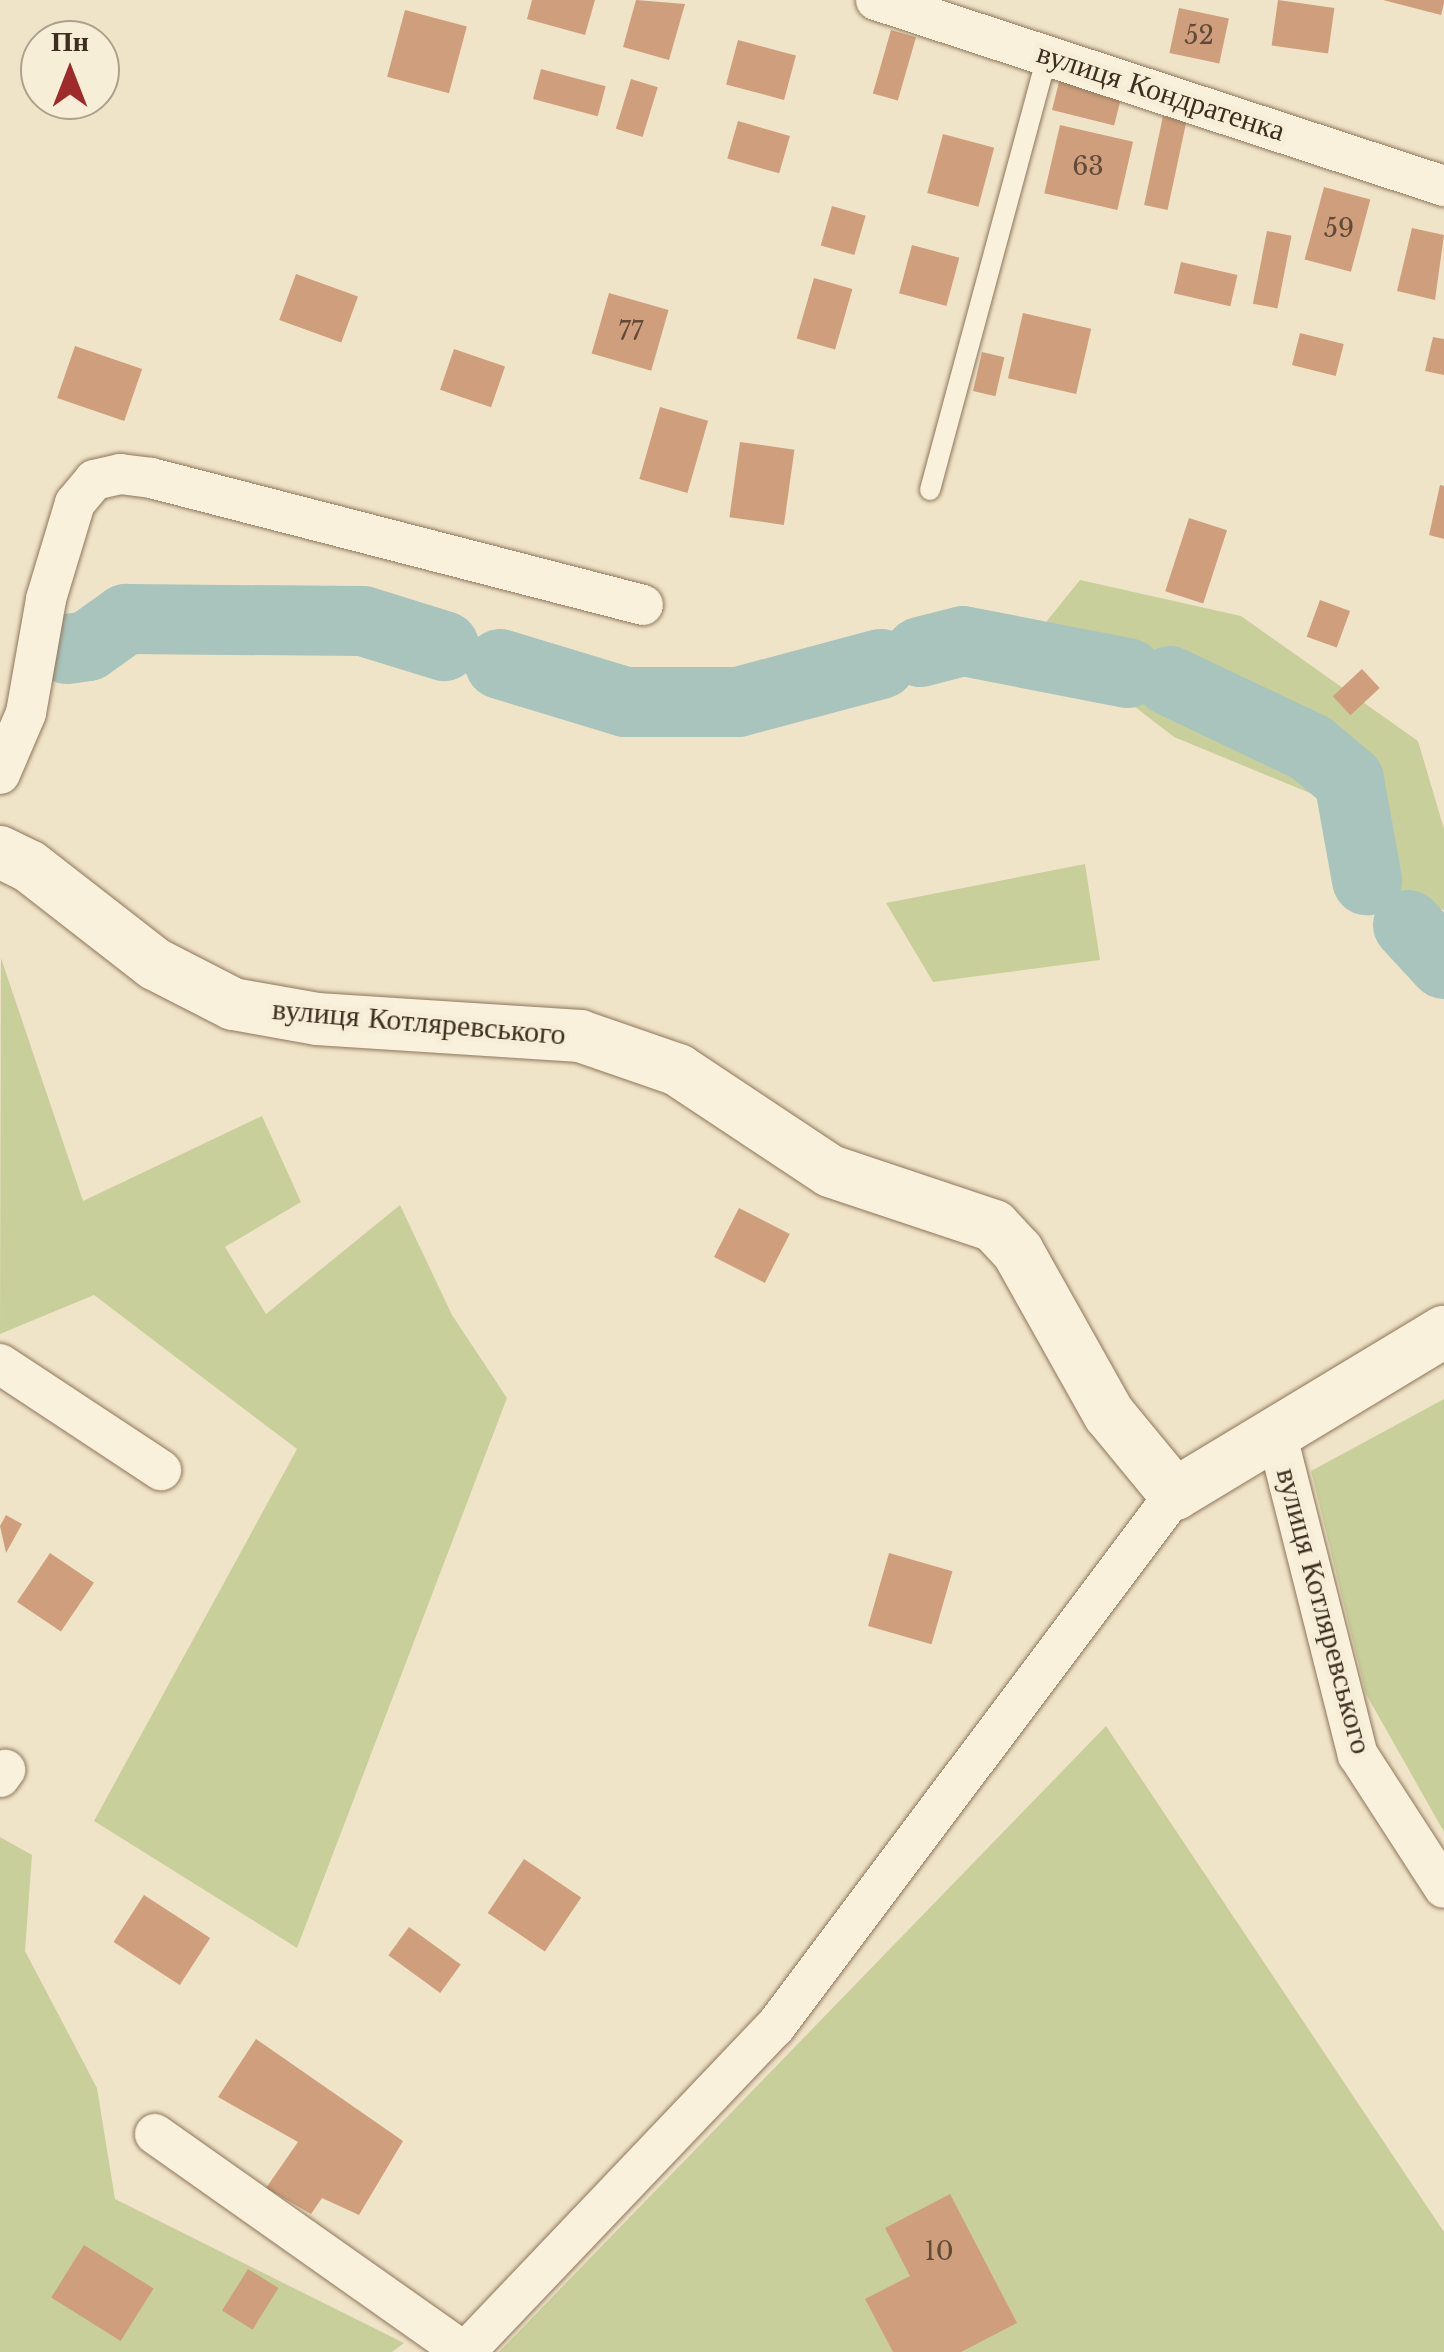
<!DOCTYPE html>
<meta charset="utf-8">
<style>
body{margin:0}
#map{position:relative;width:1444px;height:2352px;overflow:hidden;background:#f0e4c8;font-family:"Libre Baskerville",serif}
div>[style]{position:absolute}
.green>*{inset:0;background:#c9cf9b}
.river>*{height:70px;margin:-35px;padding:0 35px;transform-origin:35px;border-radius:35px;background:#a9c4bc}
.building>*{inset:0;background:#cf9f7d;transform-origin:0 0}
.roads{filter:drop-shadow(0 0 2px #8d765c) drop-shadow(0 0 2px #8d765c)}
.service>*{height:20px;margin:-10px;padding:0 10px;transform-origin:10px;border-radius:10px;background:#faf1dc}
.minor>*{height:40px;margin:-20px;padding:0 20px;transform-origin:20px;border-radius:20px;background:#faf1dc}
.tertiary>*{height:52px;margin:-26px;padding:0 26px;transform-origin:26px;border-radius:26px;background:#faf1dc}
span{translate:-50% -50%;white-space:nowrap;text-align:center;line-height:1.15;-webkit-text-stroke:10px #f7eed8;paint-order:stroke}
.number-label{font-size:25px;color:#624a37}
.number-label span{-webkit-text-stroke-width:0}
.street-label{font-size:30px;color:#3d2e20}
.north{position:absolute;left:20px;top:20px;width:100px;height:100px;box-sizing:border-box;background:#f7eed8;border:2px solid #ada18e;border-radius:50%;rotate:0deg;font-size:28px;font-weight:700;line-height:40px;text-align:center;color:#3d2e20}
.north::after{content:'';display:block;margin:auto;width:35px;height:45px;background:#9e2a2b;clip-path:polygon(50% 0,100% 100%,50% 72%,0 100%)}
</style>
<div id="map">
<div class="green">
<i style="clip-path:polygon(1080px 580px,1241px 616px,1418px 741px,1444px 829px,1444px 910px,1342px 888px,1317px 796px,1174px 737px,1038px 632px)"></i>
<i style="clip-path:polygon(1085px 864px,1100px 960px,933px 982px,886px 903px)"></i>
<i style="clip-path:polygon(1px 958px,83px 1201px,262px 1116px,301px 1202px,225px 1247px,266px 1314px,400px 1205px,452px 1315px,507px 1398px,297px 1948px,94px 1821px,297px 1449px,94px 1295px,0 1334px)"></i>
<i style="clip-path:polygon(1444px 1399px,1444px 1832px,1366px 1694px,1311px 1471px)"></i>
<i style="clip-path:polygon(1106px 1726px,1444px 2232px,1444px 2352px,499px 2352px)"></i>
<i style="clip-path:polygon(0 1837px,32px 1855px,25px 1951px,97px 2088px,115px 2199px,404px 2343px,392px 2352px,0 2352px)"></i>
</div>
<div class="river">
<i style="left:67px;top:649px;width:21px;rotate:-8deg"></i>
<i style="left:88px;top:646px;width:47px;rotate:-35.4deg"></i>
<i style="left:126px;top:619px;width:237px;rotate:0.5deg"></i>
<i style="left:363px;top:621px;width:85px;rotate:17.2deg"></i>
<i style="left:920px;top:652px;width:44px;rotate:-14.3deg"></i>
<i style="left:963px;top:641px;width:168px;rotate:11deg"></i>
<i style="left:500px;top:664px;width:131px;rotate:16.9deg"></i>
<i style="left:625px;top:702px;width:113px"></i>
<i style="left:738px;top:702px;width:148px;rotate:-14.9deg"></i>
<i style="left:1170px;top:681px;width:156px;rotate:25.4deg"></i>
<i style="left:1311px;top:748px;width:50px;rotate:40.1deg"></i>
<i style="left:1349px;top:780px;width:102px;rotate:79.8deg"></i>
<i style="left:1408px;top:925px;width:53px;rotate:47.3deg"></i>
</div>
<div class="building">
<i style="clip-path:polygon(532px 0,595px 0,585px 35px,527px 19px)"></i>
<i style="clip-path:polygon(636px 0,685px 4px,669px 60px,623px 47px)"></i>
<i style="left:1278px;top:0;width:57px;height:46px;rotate:8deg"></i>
<i style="clip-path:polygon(1383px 0,1444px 0,1444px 3px,1441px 15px)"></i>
<i style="left:1179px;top:8px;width:51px;height:46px;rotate:12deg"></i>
<i style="left:405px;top:10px;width:64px;height:69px;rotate:15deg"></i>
<i style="left:891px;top:30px;width:26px;height:66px;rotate:16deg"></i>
<i style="left:738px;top:40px;width:60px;height:46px;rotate:15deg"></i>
<i style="left:541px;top:69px;width:67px;height:31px;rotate:15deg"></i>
<i style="left:1060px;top:78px;width:64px;height:33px;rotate:14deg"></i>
<i style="left:631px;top:79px;width:28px;height:52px;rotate:17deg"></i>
<i style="left:1163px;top:116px;width:24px;height:91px;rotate:12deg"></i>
<i style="left:738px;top:121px;width:54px;height:39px;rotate:16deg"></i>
<i style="left:1060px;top:125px;width:75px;height:70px;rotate:13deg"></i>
<i style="left:943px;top:134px;width:53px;height:61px;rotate:15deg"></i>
<i style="left:1324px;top:187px;width:48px;height:75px;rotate:15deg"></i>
<i style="left:832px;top:206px;width:35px;height:41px;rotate:16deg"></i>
<i style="clip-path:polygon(1412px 228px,1444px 235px,1435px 300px,1397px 291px)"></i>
<i style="left:1267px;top:231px;width:25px;height:74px;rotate:11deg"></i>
<i style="left:912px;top:245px;width:49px;height:50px;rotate:15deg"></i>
<i style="left:1181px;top:262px;width:58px;height:32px;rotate:13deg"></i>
<i style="left:296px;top:274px;width:66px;height:49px;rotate:20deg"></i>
<i style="left:814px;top:278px;width:40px;height:63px;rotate:16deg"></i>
<i style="left:609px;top:293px;width:62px;height:63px;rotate:16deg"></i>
<i style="left:1023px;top:313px;width:70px;height:67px;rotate:13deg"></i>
<i style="left:1300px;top:333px;width:45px;height:33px;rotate:14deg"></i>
<i style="clip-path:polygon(1433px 337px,1444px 339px,1444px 375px,1425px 371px)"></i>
<i style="left:75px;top:346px;width:71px;height:55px;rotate:19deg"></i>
<i style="left:454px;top:349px;width:54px;height:43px;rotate:19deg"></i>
<i style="left:982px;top:352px;width:23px;height:40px;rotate:13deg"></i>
<i style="left:660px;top:407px;width:50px;height:75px;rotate:16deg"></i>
<i style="left:740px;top:442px;width:55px;height:76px;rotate:8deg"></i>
<i style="clip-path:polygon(1440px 485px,1444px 486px,1444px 539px,1429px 535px)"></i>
<i style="left:1189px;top:518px;width:40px;height:77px;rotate:18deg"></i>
<i style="left:1320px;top:600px;width:32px;height:39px;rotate:20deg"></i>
<i style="left:1362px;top:669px;width:26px;height:40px;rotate:47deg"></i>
<i style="left:739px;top:1208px;width:57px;height:55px;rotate:27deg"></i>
<i style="clip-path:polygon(6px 1515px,22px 1524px,6px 1553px,0 1526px)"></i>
<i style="left:50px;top:1553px;width:53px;height:59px;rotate:34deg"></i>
<i style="left:889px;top:1553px;width:66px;height:76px;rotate:16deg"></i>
<i style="left:524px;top:1859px;width:69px;height:65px;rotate:34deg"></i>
<i style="left:144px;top:1895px;width:79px;height:56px;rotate:33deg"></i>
<i style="left:409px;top:1927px;width:64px;height:35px;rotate:36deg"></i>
<i style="clip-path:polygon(256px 2039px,403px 2141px,359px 2215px,322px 2198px,311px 2214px,266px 2188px,298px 2142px,218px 2097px)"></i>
<i style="clip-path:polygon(950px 2194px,1017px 2323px,961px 2352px,893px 2352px,865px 2299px,910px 2276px,885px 2228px)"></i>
<i style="left:84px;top:2245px;width:82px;height:62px;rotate:32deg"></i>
<i style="left:248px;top:2269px;width:36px;height:49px;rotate:32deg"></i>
</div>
<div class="roads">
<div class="service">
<i style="left:930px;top:490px;width:452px;rotate:-74.9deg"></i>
</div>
<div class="minor">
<i style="left:876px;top:0;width:598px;rotate:18.13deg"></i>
<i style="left:0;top:774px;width:66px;rotate:-66.9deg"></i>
<i style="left:26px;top:713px;width:116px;rotate:-80deg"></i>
<i style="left:46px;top:599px;width:100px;rotate:-73.2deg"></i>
<i style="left:75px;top:503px;width:30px;rotate:-50deg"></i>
<i style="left:94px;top:480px;width:27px;rotate:-13deg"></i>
<i style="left:120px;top:474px;width:31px;rotate:7deg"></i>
<i style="left:151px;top:478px;width:508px;rotate:14.47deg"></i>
<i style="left:0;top:1364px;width:193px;rotate:33.4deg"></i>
<i style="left:1276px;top:1432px;width:333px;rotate:75.8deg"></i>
<i style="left:1358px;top:1755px;width:158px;rotate:57.1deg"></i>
<i style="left:0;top:1777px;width:9px;rotate:-54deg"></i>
<i style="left:155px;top:2134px;width:378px;rotate:35.2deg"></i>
<i style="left:465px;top:2352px;width:449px;rotate:-46.4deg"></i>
<i style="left:775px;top:2027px;width:666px;rotate:-53.11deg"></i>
</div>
<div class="tertiary">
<i style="left:0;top:852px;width:32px;rotate:26deg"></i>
<i style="left:29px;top:866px;width:160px;rotate:37.9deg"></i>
<i style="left:155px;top:964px;width:88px;rotate:27.1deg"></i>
<i style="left:233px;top:1004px;width:85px;rotate:10.1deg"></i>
<i style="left:317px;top:1019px;width:264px;rotate:3.7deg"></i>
<i style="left:580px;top:1036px;width:104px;rotate:19.1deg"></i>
<i style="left:678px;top:1070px;width:182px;rotate:33.6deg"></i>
<i style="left:830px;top:1171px;width:173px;rotate:18.5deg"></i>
<i style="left:994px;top:1226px;width:35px;rotate:47deg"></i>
<i style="left:1018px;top:1252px;width:186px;rotate:60.7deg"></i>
<i style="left:1109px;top:1414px;width:104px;rotate:50.5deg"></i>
<i style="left:1175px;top:1494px;width:314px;rotate:-31.1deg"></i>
</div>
</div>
<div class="number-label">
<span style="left:1199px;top:36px">52</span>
<span style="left:1088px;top:167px">63</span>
<span style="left:1339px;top:229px">59</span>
<span style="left:631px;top:332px">77</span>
<span style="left:939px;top:2252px">10</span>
</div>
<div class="street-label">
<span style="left:1161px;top:92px;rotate:18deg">вулиця Кондратенка</span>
<span style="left:419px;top:1022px;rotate:5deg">вулиця Котляревського</span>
<span style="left:1324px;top:1611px;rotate:75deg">вулиця Котляревського</span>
</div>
<div class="north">Пн</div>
</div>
